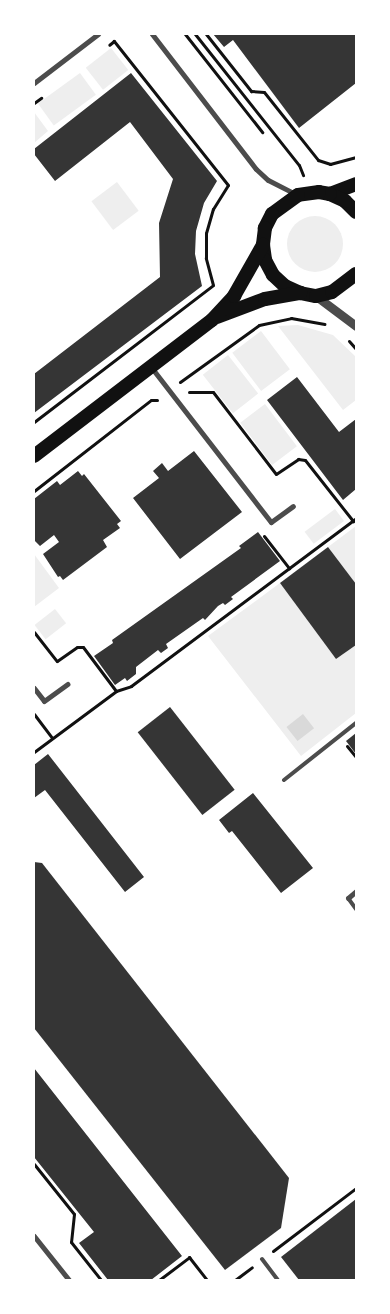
<!DOCTYPE html>
<style>
body{margin:0}
#map{position:relative;width:390px;height:1314px;overflow:hidden;background:#fff;font-family:Montserrat,sans-serif}
div>[style]{position:absolute}
.green>*{inset:0;background:#eee;transform-origin:0 0}
.round{border-radius:50%}
.water>*{inset:0;background:#d9d9d9;transform-origin:0 0}
.building>*{inset:0;background:#353535;transform-origin:0 0}
.path>*{height:3px;margin:-1.5px;padding:0 1.5px;transform-origin:1.5px;border-radius:1.5px;background:#111}
.service>*{height:4px;margin:-2px;padding:0 2px;transform-origin:2px;border-radius:2px;background:#4c4c4c}
.minor>*{height:5px;margin:-2.5px;padding:0 2.5px;transform-origin:2.5px;border-radius:2.5px;background:#4c4c4c}
.tertiary>*{height:9px;margin:-4.5px;padding:0 4.5px;transform-origin:4.5px;border-radius:4.5px;background:#4c4c4c}
.trunk>*{height:14px;margin:-7px;padding:0 7px;transform-origin:7px;border-radius:7px;background:#111}
span{translate:-50% -50%;white-space:nowrap;text-align:center;line-height:1.15;-webkit-text-stroke:4px #fff;paint-order:stroke}
.frame{position:absolute;inset:0;border:35px solid #fff;pointer-events:none}
</style>
<div id="map">
<div class="green">
<i style="left:111px;top:48px;width:28px;height:32px;rotate:52deg"></i>
<i style="left:80px;top:73px;width:27px;height:52px;rotate:54deg"></i>
<i style="clip-path:polygon(34px 112px,48px 131px,34px 143px)"></i>
<i style="left:117px;top:182px;width:36px;height:32px;rotate:53deg"></i>
<i class="round" style="left:287px;top:216px;width:56px;height:56px"></i>
<i style="clip-path:polygon(298px 325px,333px 335px,356px 357px,356px 400px,343px 410px,278px 326px)"></i>
<i style="left:261px;top:331px;width:48px;height:36px;rotate:53deg"></i>
<i style="left:228px;top:355px;width:49px;height:32px;rotate:52deg"></i>
<i style="left:265px;top:404px;width:53px;height:31px;rotate:53deg"></i>
<i style="left:335px;top:509px;width:15px;height:38px;rotate:53deg"></i>
<i style="clip-path:polygon(356px 526px,356px 584px,328px 547px)"></i>
<i style="clip-path:polygon(34px 554px,59px 588px,34px 607px)"></i>
<i style="clip-path:polygon(280px 583px,336px 659px,356px 645px,356px 713px,301px 756px,208px 636px)"></i>
<i style="left:55px;top:609px;width:18px;height:26px;rotate:52deg"></i>
</div>
<div class="water">
<i style="left:303px;top:714px;width:18px;height:21px;rotate:52deg"></i>
</div>
<div class="building">
<i style="clip-path:polygon(213px 34px,356px 34px,356px 83px,299px 128px,233px 40px,224px 47px)"></i>
<i style="clip-path:polygon(131px 73px,217px 181px,204px 203px,196px 231px,195px 254px,202px 286px,34px 413px,34px 374px,160px 277px,159px 223px,173px 179px,130px 122px,55px 181px,34px 154px,34px 149px)"></i>
<i style="clip-path:polygon(297px 377px,339px 432px,356px 419px,356px 489px,343px 500px,267px 400px)"></i>
<i style="clip-path:polygon(194px 451px,242px 512px,180px 559px,133px 498px,159px 478px,153px 471px,162px 463px,168px 471px)"></i>
<i style="clip-path:polygon(78px 471px,82px 476px,84px 474px,121px 521px,117px 524px,120px 528px,103px 540px,107px 547px,63px 580px,60px 576px,58px 577px,43px 554px,59px 542px,54px 535px,40px 546px,34px 540px,34px 499px,57px 481px,60px 485px)"></i>
<i style="clip-path:polygon(258px 532px,280px 561px,231px 597px,233px 599px,225px 605px,223px 603px,218px 606px,205px 620px,203px 618px,166px 644px,168px 648px,161px 653px,158px 650px,136px 667px,136px 674px,127px 681px,125px 678px,115px 685px,94px 656px,113px 643px,112px 640px,241px 548px,239px 546px)"></i>
<i style="clip-path:polygon(328px 547px,356px 584px,356px 645px,336px 659px,280px 583px)"></i>
<i style="left:170px;top:707px;width:105px;height:41px;rotate:52deg"></i>
<i style="clip-path:polygon(356px 733px,356px 754px,346px 741px)"></i>
<i style="clip-path:polygon(48px 754px,144px 877px,125px 892px,45px 790px,34px 798px,34px 765px)"></i>
<i style="clip-path:polygon(253px 793px,313px 868px,281px 893px,232px 831px,229px 833px,219px 820px)"></i>
<i style="clip-path:polygon(34px 862px,42px 863px,289px 1178px,281px 1228px,225px 1270px,34px 1028px)"></i>
<i style="clip-path:polygon(34px 1068px,182px 1256px,151px 1280px,108px 1280px,79px 1243px,94px 1232px,34px 1157px)"></i>
<i style="clip-path:polygon(356px 1199px,356px 1280px,299px 1280px,281px 1257px)"></i>
</div>
<div class="path">
<i style="left:185px;top:34px;width:125px;rotate:51.8deg"></i>
<i style="left:195px;top:34px;width:167px;rotate:51.6deg"></i>
<i style="left:299px;top:165px;width:11px;rotate:68deg"></i>
<i style="left:206px;top:34px;width:73px;rotate:51.7deg"></i>
<i style="left:251px;top:91px;width:13px;rotate:4deg"></i>
<i style="left:264px;top:92px;width:87px;rotate:51.5deg"></i>
<i style="left:318px;top:160px;width:13px;rotate:18deg"></i>
<i style="left:330px;top:164px;width:27px;rotate:-15deg"></i>
<i style="left:34px;top:103px;width:9px;rotate:-36deg"></i>
<i style="left:349px;top:341px;width:11px;rotate:49deg"></i>
<i style="left:180px;top:382px;width:97px;rotate:-35.8deg"></i>
<i style="left:259px;top:325px;width:33px;rotate:-12deg"></i>
<i style="left:291px;top:318px;width:34px;rotate:10deg"></i>
<i style="left:189px;top:392px;width:24px"></i>
<i style="left:213px;top:392px;width:103px;rotate:52.5deg"></i>
<i style="left:276px;top:474px;width:27px;rotate:-34deg"></i>
<i style="left:298px;top:459px;width:7px;rotate:8deg"></i>
<i style="left:305px;top:460px;width:78px;rotate:51.8deg"></i>
<i style="left:34px;top:422px;width:225px;rotate:-37.4deg"></i>
<i style="left:213px;top:285px;width:28px;rotate:-105deg"></i>
<i style="left:206px;top:258px;width:25px;rotate:-90deg"></i>
<i style="left:206px;top:233px;width:25px;rotate:-74deg"></i>
<i style="left:213px;top:209px;width:28px;rotate:-58deg"></i>
<i style="left:228px;top:185px;width:184px;rotate:-128.4deg"></i>
<i style="left:114px;top:41px;width:6px;rotate:141deg"></i>
<i style="left:34px;top:491px;width:148px;rotate:-37.9deg"></i>
<i style="left:151px;top:400px;width:6px"></i>
<i style="left:264px;top:536px;width:41px;rotate:52deg"></i>
<i style="left:34px;top:632px;width:37px;rotate:52deg"></i>
<i style="left:57px;top:661px;width:24px;rotate:-35deg"></i>
<i style="left:77px;top:647px;width:6px"></i>
<i style="left:83px;top:647px;width:55px;rotate:53.1deg"></i>
<i style="left:34px;top:714px;width:30px;rotate:53deg"></i>
<i style="left:347px;top:746px;width:14px;rotate:51deg"></i>
<i style="left:34px;top:752px;width:102px;rotate:-36.6deg"></i>
<i style="left:116px;top:691px;width:16px;rotate:-18deg"></i>
<i style="left:131px;top:686px;width:281px;rotate:-36.7deg"></i>
<i style="left:34px;top:1164px;width:64px;rotate:51.3deg"></i>
<i style="left:74px;top:1214px;width:28px;rotate:96deg"></i>
<i style="left:71px;top:1242px;width:48px;rotate:51.7deg"></i>
<i style="left:273px;top:1251px;width:104px;rotate:-37.2deg"></i>
<i style="left:159px;top:1280px;width:38px;rotate:-37deg"></i>
<i style="left:189px;top:1257px;width:29px;rotate:52deg"></i>
<i style="left:235px;top:1280px;width:21px;rotate:-37deg"></i>
</div>
<div class="service">
<i style="left:284px;top:780px;width:92px;rotate:-38.4deg"></i>
<i style="left:348px;top:898px;width:14px;rotate:54deg"></i>
<i style="left:262px;top:1259px;width:26px;rotate:53deg"></i>
</div>
<div class="minor">
<i style="left:152px;top:34px;width:170px;rotate:52.4deg"></i>
<i style="left:256px;top:169px;width:16px;rotate:43deg"></i>
<i style="left:268px;top:180px;width:30px;rotate:27deg"></i>
<i style="left:34px;top:83px;width:81px;rotate:-37.4deg"></i>
<i style="left:151px;top:367px;width:196px;rotate:52.3deg"></i>
<i style="left:271px;top:522px;width:27px;rotate:-36deg"></i>
<i style="left:34px;top:688px;width:16px;rotate:52deg"></i>
<i style="left:44px;top:701px;width:29px;rotate:-36deg"></i>
<i style="left:348px;top:898px;width:11px;rotate:-41deg"></i>
<i style="left:34px;top:1236px;width:56px;rotate:51.5deg"></i>
</div>
<div class="tertiary">
<i style="left:316px;top:296px;width:50px;rotate:36.9deg"></i>
</div>
<div class="trunk">
<i style="left:330px;top:194px;width:28px;rotate:-21deg"></i>
<i style="left:356px;top:212px;width:16px;rotate:-135deg"></i>
<i style="left:345px;top:201px;width:17px;rotate:-155deg"></i>
<i style="left:330px;top:194px;width:11px;rotate:-170deg"></i>
<i style="left:319px;top:192px;width:21px;rotate:172deg"></i>
<i style="left:298px;top:195px;width:32px;rotate:144deg"></i>
<i style="left:272px;top:214px;width:16px;rotate:117deg"></i>
<i style="left:265px;top:228px;width:17px;rotate:97deg"></i>
<i style="left:263px;top:245px;width:15px;rotate:82deg"></i>
<i style="left:265px;top:260px;width:17px;rotate:62deg"></i>
<i style="left:273px;top:275px;width:16px;rotate:43deg"></i>
<i style="left:285px;top:286px;width:17px;rotate:25deg"></i>
<i style="left:300px;top:293px;width:16px;rotate:11deg"></i>
<i style="left:316px;top:296px;width:16px;rotate:-14deg"></i>
<i style="left:332px;top:292px;width:30px;rotate:-37deg"></i>
<i style="left:217px;top:317px;width:51px;rotate:-20.6deg"></i>
<i style="left:265px;top:299px;width:36px;rotate:-10deg"></i>
<i style="left:34px;top:456px;width:224px;rotate:-37.4deg"></i>
<i style="left:212px;top:320px;width:33px;rotate:-47deg"></i>
<i style="left:234px;top:296px;width:59px;rotate:-60.4deg"></i>
</div>
<div class="frame"></div>
</div>
